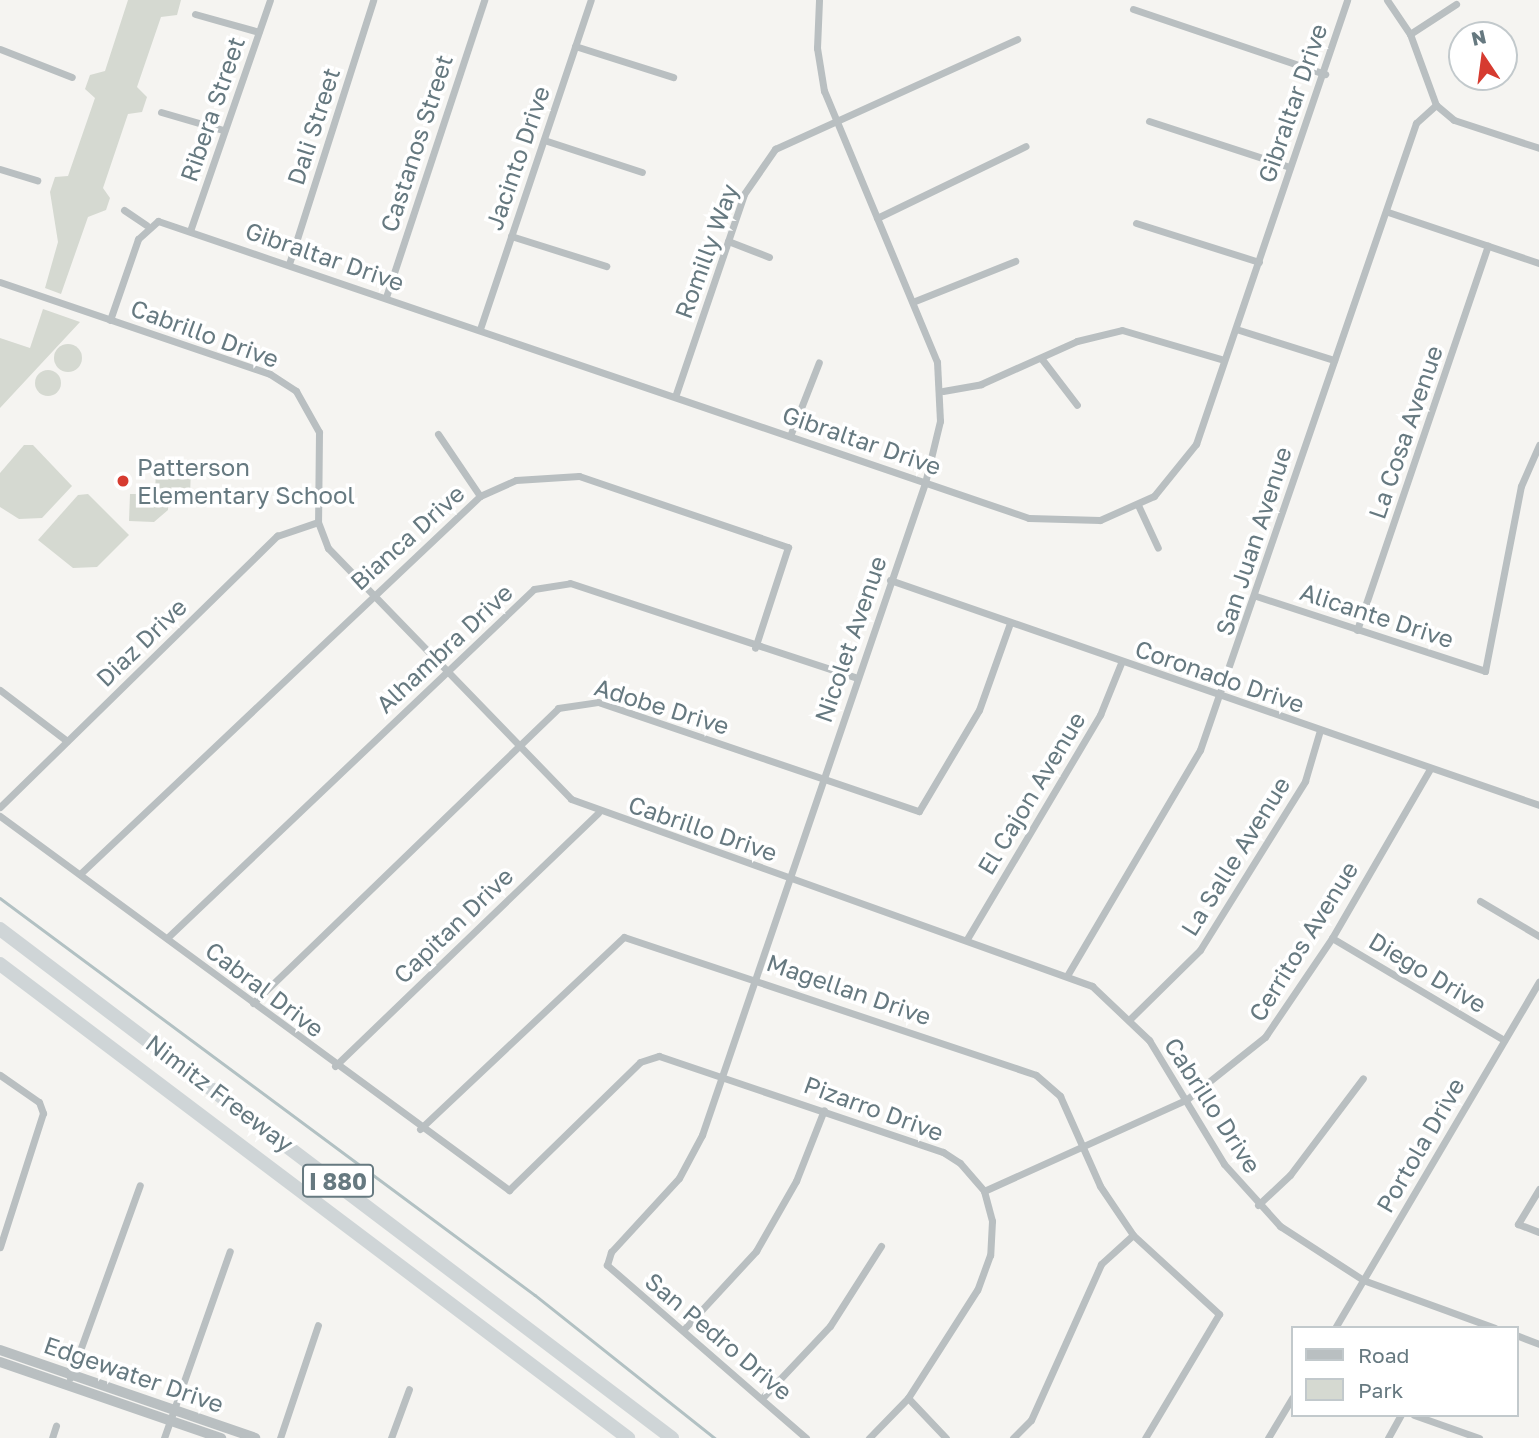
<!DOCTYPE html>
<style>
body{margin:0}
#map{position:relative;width:1539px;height:1438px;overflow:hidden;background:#f5f4f1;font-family:"Golos Text",sans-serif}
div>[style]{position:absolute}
.green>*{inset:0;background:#d5d9d1;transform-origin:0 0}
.round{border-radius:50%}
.stream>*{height:2.5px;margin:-1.25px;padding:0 1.25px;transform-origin:1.25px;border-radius:1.25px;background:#b2c1c3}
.minor>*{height:7px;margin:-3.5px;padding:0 3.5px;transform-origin:3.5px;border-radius:3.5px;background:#b9bfc1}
.tertiary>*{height:10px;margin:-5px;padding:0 5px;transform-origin:5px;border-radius:5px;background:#b9bfc1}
.motorway>*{height:14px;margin:-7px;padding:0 7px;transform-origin:7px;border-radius:7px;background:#cfd5d7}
.dots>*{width:19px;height:19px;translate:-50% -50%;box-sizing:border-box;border:4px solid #fff;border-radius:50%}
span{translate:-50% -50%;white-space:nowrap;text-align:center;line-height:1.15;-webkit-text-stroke:7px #fff;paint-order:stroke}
.shield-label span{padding:2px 5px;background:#fff;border:2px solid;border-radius:5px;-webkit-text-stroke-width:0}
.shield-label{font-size:23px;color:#667980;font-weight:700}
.street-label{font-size:24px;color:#667980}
.poi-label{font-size:24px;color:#667980}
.left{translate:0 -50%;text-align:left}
.legend{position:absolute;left:1291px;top:1326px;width:228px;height:91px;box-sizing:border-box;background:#fff;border:2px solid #c2c9cc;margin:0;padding:9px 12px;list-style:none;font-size:21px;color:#667980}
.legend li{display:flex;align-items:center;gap:14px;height:35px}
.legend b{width:35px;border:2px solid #c2c9cc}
.north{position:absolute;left:1448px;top:21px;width:70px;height:70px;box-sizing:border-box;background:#fff;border:2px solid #c2c9cc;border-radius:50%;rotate:347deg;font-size:19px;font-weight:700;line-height:28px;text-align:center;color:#667980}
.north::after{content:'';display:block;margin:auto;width:24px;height:32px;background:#d63b30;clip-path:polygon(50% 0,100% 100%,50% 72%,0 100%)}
</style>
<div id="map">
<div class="green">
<i style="clip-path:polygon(128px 0,181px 0,177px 15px,161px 17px,137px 87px,147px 97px,142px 112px,128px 114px,103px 188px,110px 198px,106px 210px,88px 217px,61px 294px,45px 288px,58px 242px,50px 192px,55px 177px,68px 176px,95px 98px,85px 89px,90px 75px,105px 71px)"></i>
<i style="clip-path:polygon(43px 309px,80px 322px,0 408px,0 338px,30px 348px)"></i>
<i class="round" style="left:54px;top:344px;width:28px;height:28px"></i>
<i class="round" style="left:35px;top:370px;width:26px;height:26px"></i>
<i style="clip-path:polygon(24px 445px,33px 445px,72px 486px,42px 518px,19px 519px,0 507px,0 473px)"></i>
<i style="left:156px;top:467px;width:35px;height:21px;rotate:2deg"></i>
<i style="clip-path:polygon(88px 494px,129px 535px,97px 567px,73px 568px,38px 540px,78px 495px)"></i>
<i style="clip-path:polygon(130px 494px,169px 494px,168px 510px,154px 522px,129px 521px)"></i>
</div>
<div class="stream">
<i style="left:0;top:898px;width:666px;rotate:36.58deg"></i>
<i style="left:535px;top:1295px;width:230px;rotate:38.5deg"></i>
</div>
<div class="minor">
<i style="left:1387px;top:0;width:41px;rotate:55.9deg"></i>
<i style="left:1410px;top:34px;width:76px;rotate:69.9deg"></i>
<i style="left:1436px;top:105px;width:23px;rotate:40deg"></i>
<i style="left:1454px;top:120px;width:89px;rotate:18.2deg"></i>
<i style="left:1133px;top:9px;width:203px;rotate:18.7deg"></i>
<i style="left:195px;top:14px;width:66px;rotate:15.7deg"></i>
<i style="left:1410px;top:34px;width:55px;rotate:-33.1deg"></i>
<i style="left:575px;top:46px;width:103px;rotate:17.6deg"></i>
<i style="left:0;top:49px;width:77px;rotate:21.3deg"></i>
<i style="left:161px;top:112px;width:65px;rotate:16.2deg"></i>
<i style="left:1149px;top:121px;width:148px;rotate:18.1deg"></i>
<i style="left:544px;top:140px;width:103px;rotate:18.1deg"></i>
<i style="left:0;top:169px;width:39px;rotate:17deg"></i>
<i style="left:124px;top:210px;width:27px;rotate:34deg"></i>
<i style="left:1388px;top:212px;width:159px;rotate:18.7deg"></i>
<i style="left:877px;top:218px;width:165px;rotate:-25.8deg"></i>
<i style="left:1136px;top:223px;width:129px;rotate:17.6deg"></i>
<i style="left:190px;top:231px;width:244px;rotate:-70.9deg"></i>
<i style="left:511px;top:236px;width:100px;rotate:17.5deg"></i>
<i style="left:728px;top:241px;width:44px;rotate:21.3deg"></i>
<i style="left:289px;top:264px;width:277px;rotate:-72.3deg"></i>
<i style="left:0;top:282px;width:285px;rotate:18.8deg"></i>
<i style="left:270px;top:374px;width:31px;rotate:33deg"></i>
<i style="left:296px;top:391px;width:47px;rotate:60.7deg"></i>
<i style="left:319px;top:432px;width:90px;rotate:90.6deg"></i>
<i style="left:318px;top:522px;width:28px;rotate:69deg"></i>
<i style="left:328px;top:548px;width:349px;rotate:45.9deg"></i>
<i style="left:571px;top:799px;width:554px;rotate:19.74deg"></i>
<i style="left:1092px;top:986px;width:79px;rotate:43.5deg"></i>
<i style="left:1149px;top:1040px;width:145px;rotate:58.8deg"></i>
<i style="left:1224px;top:1164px;width:84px;rotate:47.9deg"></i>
<i style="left:1280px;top:1226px;width:99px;rotate:33deg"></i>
<i style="left:1363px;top:1280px;width:140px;rotate:20deg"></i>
<i style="left:386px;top:297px;width:313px;rotate:-71.7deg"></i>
<i style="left:915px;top:301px;width:108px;rotate:-21.8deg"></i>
<i style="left:110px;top:320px;width:86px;rotate:-70.9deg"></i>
<i style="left:138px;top:239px;width:27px;rotate:-42deg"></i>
<i style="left:158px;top:221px;width:920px;rotate:18.83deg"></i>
<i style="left:1029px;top:518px;width:71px;rotate:1.6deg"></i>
<i style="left:1100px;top:520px;width:59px;rotate:-24deg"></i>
<i style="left:1154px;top:496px;width:67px;rotate:-51.1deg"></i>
<i style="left:1196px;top:444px;width:469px;rotate:-71.2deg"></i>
<i style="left:480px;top:329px;width:347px;rotate:-71.4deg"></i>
<i style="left:1236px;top:329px;width:103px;rotate:17.6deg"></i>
<i style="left:1041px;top:358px;width:59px;rotate:52.5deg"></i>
<i style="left:943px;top:391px;width:39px;rotate:-10deg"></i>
<i style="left:981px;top:384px;width:105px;rotate:-24.1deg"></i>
<i style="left:1077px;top:341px;width:46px;rotate:-13.7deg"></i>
<i style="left:1122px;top:330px;width:106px;rotate:16.4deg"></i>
<i style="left:676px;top:394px;width:211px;rotate:-71.2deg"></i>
<i style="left:744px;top:194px;width:55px;rotate:-55.4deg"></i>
<i style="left:775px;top:149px;width:266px;rotate:-24.4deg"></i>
<i style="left:438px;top:434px;width:75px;rotate:55.9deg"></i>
<i style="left:790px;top:436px;width:79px;rotate:-68.6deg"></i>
<i style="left:1138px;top:505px;width:47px;rotate:65.1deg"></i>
<i style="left:890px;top:580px;width:687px;rotate:19.12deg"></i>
<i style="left:1256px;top:596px;width:241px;rotate:18.1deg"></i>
<i style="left:1485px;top:671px;width:188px;rotate:-79deg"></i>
<i style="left:1521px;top:486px;width:45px;rotate:-66.3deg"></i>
<i style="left:1357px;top:630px;width:406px;rotate:-71.2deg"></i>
<i style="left:0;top:690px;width:84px;rotate:37.3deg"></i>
<i style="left:0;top:807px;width:388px;rotate:-44.4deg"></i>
<i style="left:277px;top:536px;width:43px;rotate:-18.9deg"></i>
<i style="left:0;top:816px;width:632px;rotate:36.31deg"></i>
<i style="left:509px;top:1190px;width:183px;rotate:-44.3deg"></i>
<i style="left:640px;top:1062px;width:20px;rotate:-18deg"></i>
<i style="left:659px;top:1056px;width:300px;rotate:18.7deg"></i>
<i style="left:943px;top:1152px;width:20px;rotate:33deg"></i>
<i style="left:960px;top:1163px;width:37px;rotate:49deg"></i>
<i style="left:984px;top:1191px;width:31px;rotate:75deg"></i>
<i style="left:992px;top:1221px;width:34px;rotate:93deg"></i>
<i style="left:990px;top:1255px;width:37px;rotate:110deg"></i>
<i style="left:977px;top:1290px;width:128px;rotate:122.6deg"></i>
<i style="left:908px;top:1398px;width:56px;rotate:134.3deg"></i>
<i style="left:80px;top:874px;width:550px;rotate:-43.38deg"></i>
<i style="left:480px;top:496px;width:39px;rotate:-24deg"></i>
<i style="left:516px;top:480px;width:63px;rotate:-3.6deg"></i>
<i style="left:579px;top:476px;width:221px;rotate:18.8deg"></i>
<i style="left:788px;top:547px;width:106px;rotate:108.1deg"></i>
<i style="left:1480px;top:901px;width:69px;rotate:30.7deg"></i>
<i style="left:167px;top:938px;width:506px;rotate:-43.56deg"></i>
<i style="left:534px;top:589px;width:36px;rotate:-9deg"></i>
<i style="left:570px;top:583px;width:300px;rotate:18.3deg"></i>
<i style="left:1332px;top:938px;width:200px;rotate:30.7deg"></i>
<i style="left:967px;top:939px;width:261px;rotate:-59.3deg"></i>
<i style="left:1100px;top:715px;width:56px;rotate:-68deg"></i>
<i style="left:1068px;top:974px;width:260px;rotate:-59.5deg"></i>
<i style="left:1200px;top:750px;width:663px;rotate:-70.99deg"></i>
<i style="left:1416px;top:123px;width:27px;rotate:-42deg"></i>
<i style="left:253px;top:1003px;width:424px;rotate:-44deg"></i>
<i style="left:558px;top:708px;width:40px;rotate:-8.5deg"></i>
<i style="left:598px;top:702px;width:339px;rotate:18.8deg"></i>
<i style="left:919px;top:811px;width:117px;rotate:-59.3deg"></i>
<i style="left:979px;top:710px;width:92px;rotate:-70.4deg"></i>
<i style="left:1131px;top:1018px;width:97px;rotate:-44.6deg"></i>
<i style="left:1200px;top:950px;width:199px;rotate:-58.1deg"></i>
<i style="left:1305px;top:781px;width:53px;rotate:-73.6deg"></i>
<i style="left:335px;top:1066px;width:365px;rotate:-43.9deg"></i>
<i style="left:0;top:1075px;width:47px;rotate:34.7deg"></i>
<i style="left:39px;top:1102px;width:12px;rotate:70deg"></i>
<i style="left:43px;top:1113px;width:141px;rotate:107.8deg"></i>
<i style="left:420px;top:1129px;width:280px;rotate:-43.3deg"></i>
<i style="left:624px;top:937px;width:434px;rotate:18.5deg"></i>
<i style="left:1036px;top:1075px;width:32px;rotate:41deg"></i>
<i style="left:1060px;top:1096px;width:98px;rotate:66deg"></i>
<i style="left:1100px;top:1186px;width:59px;rotate:56deg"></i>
<i style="left:1133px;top:1235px;width:117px;rotate:42.6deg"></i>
<i style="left:1219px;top:1314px;width:144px;rotate:120.8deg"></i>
<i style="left:1539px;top:1189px;width:41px;rotate:121deg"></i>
<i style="left:1518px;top:1224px;width:22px;rotate:21deg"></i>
<i style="left:984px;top:1191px;width:222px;rotate:-24.3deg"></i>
<i style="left:1186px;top:1100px;width:101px;rotate:-38.6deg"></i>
<i style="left:1265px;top:1037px;width:120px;rotate:-55.9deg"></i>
<i style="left:1332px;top:938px;width:195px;rotate:-59.9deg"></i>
<i style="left:1258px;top:1205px;width:44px;rotate:-43.2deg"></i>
<i style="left:1290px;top:1175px;width:121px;rotate:-53deg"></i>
<i style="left:685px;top:1328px;width:105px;rotate:-47.3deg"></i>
<i style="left:756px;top:1251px;width:81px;rotate:-60.3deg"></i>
<i style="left:796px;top:1181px;width:76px;rotate:-68.5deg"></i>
<i style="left:1335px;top:1328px;width:402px;rotate:-59.5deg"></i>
<i style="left:1516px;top:1335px;width:25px;rotate:21deg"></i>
<i style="left:70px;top:1378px;width:205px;rotate:-70.1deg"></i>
<i style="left:764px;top:1396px;width:96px;rotate:-46.7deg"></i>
<i style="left:830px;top:1326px;width:95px;rotate:-57.5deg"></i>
<i style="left:908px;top:1398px;width:55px;rotate:46.5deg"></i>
<i style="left:1414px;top:1415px;width:69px;rotate:19.5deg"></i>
<i style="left:52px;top:1438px;width:13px;rotate:-72deg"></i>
<i style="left:164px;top:1438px;width:198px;rotate:-70.6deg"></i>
<i style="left:280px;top:1438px;width:119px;rotate:-71.4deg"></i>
<i style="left:391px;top:1438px;width:52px;rotate:-69.8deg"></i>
<i style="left:806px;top:1438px;width:264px;rotate:-139deg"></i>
<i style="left:607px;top:1265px;width:14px;rotate:-73deg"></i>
<i style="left:611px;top:1252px;width:100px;rotate:-47.4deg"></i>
<i style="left:679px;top:1178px;width:49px;rotate:-61.9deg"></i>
<i style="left:702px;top:1135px;width:689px;rotate:-71.12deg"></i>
<i style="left:925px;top:483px;width:64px;rotate:-76.4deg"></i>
<i style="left:940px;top:421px;width:59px;rotate:-92.9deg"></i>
<i style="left:937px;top:362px;width:294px;rotate:-112.6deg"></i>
<i style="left:824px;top:91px;width:44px;rotate:-99.2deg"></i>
<i style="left:817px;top:48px;width:48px;rotate:-87.6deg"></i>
<i style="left:1013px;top:1438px;width:25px;rotate:-45deg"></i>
<i style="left:1031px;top:1420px;width:171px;rotate:-65.8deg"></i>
<i style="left:1101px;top:1264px;width:43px;rotate:-42.2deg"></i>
<i style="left:1268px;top:1438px;width:47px;rotate:-59deg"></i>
<i style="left:1388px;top:1438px;width:26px;rotate:-61deg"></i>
</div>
<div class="tertiary">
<i style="left:0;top:1350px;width:270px;rotate:19deg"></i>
<i style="left:0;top:1362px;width:234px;rotate:19deg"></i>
</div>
<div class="motorway">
<i style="left:0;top:929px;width:843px;rotate:37.14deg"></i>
<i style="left:0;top:964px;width:787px;rotate:37.04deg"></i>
</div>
<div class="dots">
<i style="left:123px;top:481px;background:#d63b30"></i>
</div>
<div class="shield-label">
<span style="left:338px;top:1181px">I 880</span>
</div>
<div class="street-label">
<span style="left:1292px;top:103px;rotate:-71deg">Gibraltar Drive</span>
<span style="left:212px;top:109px;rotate:-71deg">Ribera Street</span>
<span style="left:313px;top:126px;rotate:-72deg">Dali Street</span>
<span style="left:416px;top:143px;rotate:-72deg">Castanos Street</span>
<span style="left:517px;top:158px;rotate:-71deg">Jacinto Drive</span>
<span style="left:706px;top:251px;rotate:-70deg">Romilly Way</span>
<span style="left:325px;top:256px;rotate:19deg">Gibraltar Drive</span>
<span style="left:205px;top:333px;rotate:20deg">Cabrillo Drive</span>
<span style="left:1405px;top:432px;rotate:-71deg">La Cosa Avenue</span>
<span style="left:862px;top:440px;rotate:19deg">Gibraltar Drive</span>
<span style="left:407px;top:537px;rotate:-42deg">Bianca Drive</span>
<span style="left:1253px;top:541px;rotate:-72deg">San Juan Avenue</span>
<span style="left:1377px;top:615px;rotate:18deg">Alicante Drive</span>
<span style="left:850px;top:639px;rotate:-71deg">Nicolet Avenue</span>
<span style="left:141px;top:642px;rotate:-44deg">Diaz Drive</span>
<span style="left:444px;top:648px;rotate:-43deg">Alhambra Drive</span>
<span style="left:1220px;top:676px;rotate:19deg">Coronado Drive</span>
<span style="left:662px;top:706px;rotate:17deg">Adobe Drive</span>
<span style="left:1031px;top:793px;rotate:-59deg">El Cajon Avenue</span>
<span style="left:703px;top:828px;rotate:19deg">Cabrillo Drive</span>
<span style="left:1235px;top:856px;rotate:-58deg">La Salle Avenue</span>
<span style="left:453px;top:925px;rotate:-44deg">Capitan Drive</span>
<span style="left:1303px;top:941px;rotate:-58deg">Cerritos Avenue</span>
<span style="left:1428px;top:972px;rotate:31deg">Diego Drive</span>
<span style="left:265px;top:989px;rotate:37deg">Cabral Drive</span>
<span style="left:849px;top:989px;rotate:19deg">Magellan Drive</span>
<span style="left:220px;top:1093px;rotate:37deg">Nimitz Freeway</span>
<span style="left:1213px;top:1105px;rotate:57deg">Cabrillo Drive</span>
<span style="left:874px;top:1108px;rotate:20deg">Pizarro Drive</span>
<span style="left:1420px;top:1145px;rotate:-60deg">Portola Drive</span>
<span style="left:719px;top:1336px;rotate:40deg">San Pedro Drive</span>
<span style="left:134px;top:1374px;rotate:19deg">Edgewater Drive</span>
</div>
<div class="poi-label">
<span class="left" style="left:137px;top:481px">Patterson<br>Elementary School</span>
</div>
<ul class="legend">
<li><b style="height:9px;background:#b9bfc1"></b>Road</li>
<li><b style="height:19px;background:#d5d9d1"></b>Park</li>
</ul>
<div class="north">N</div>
</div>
